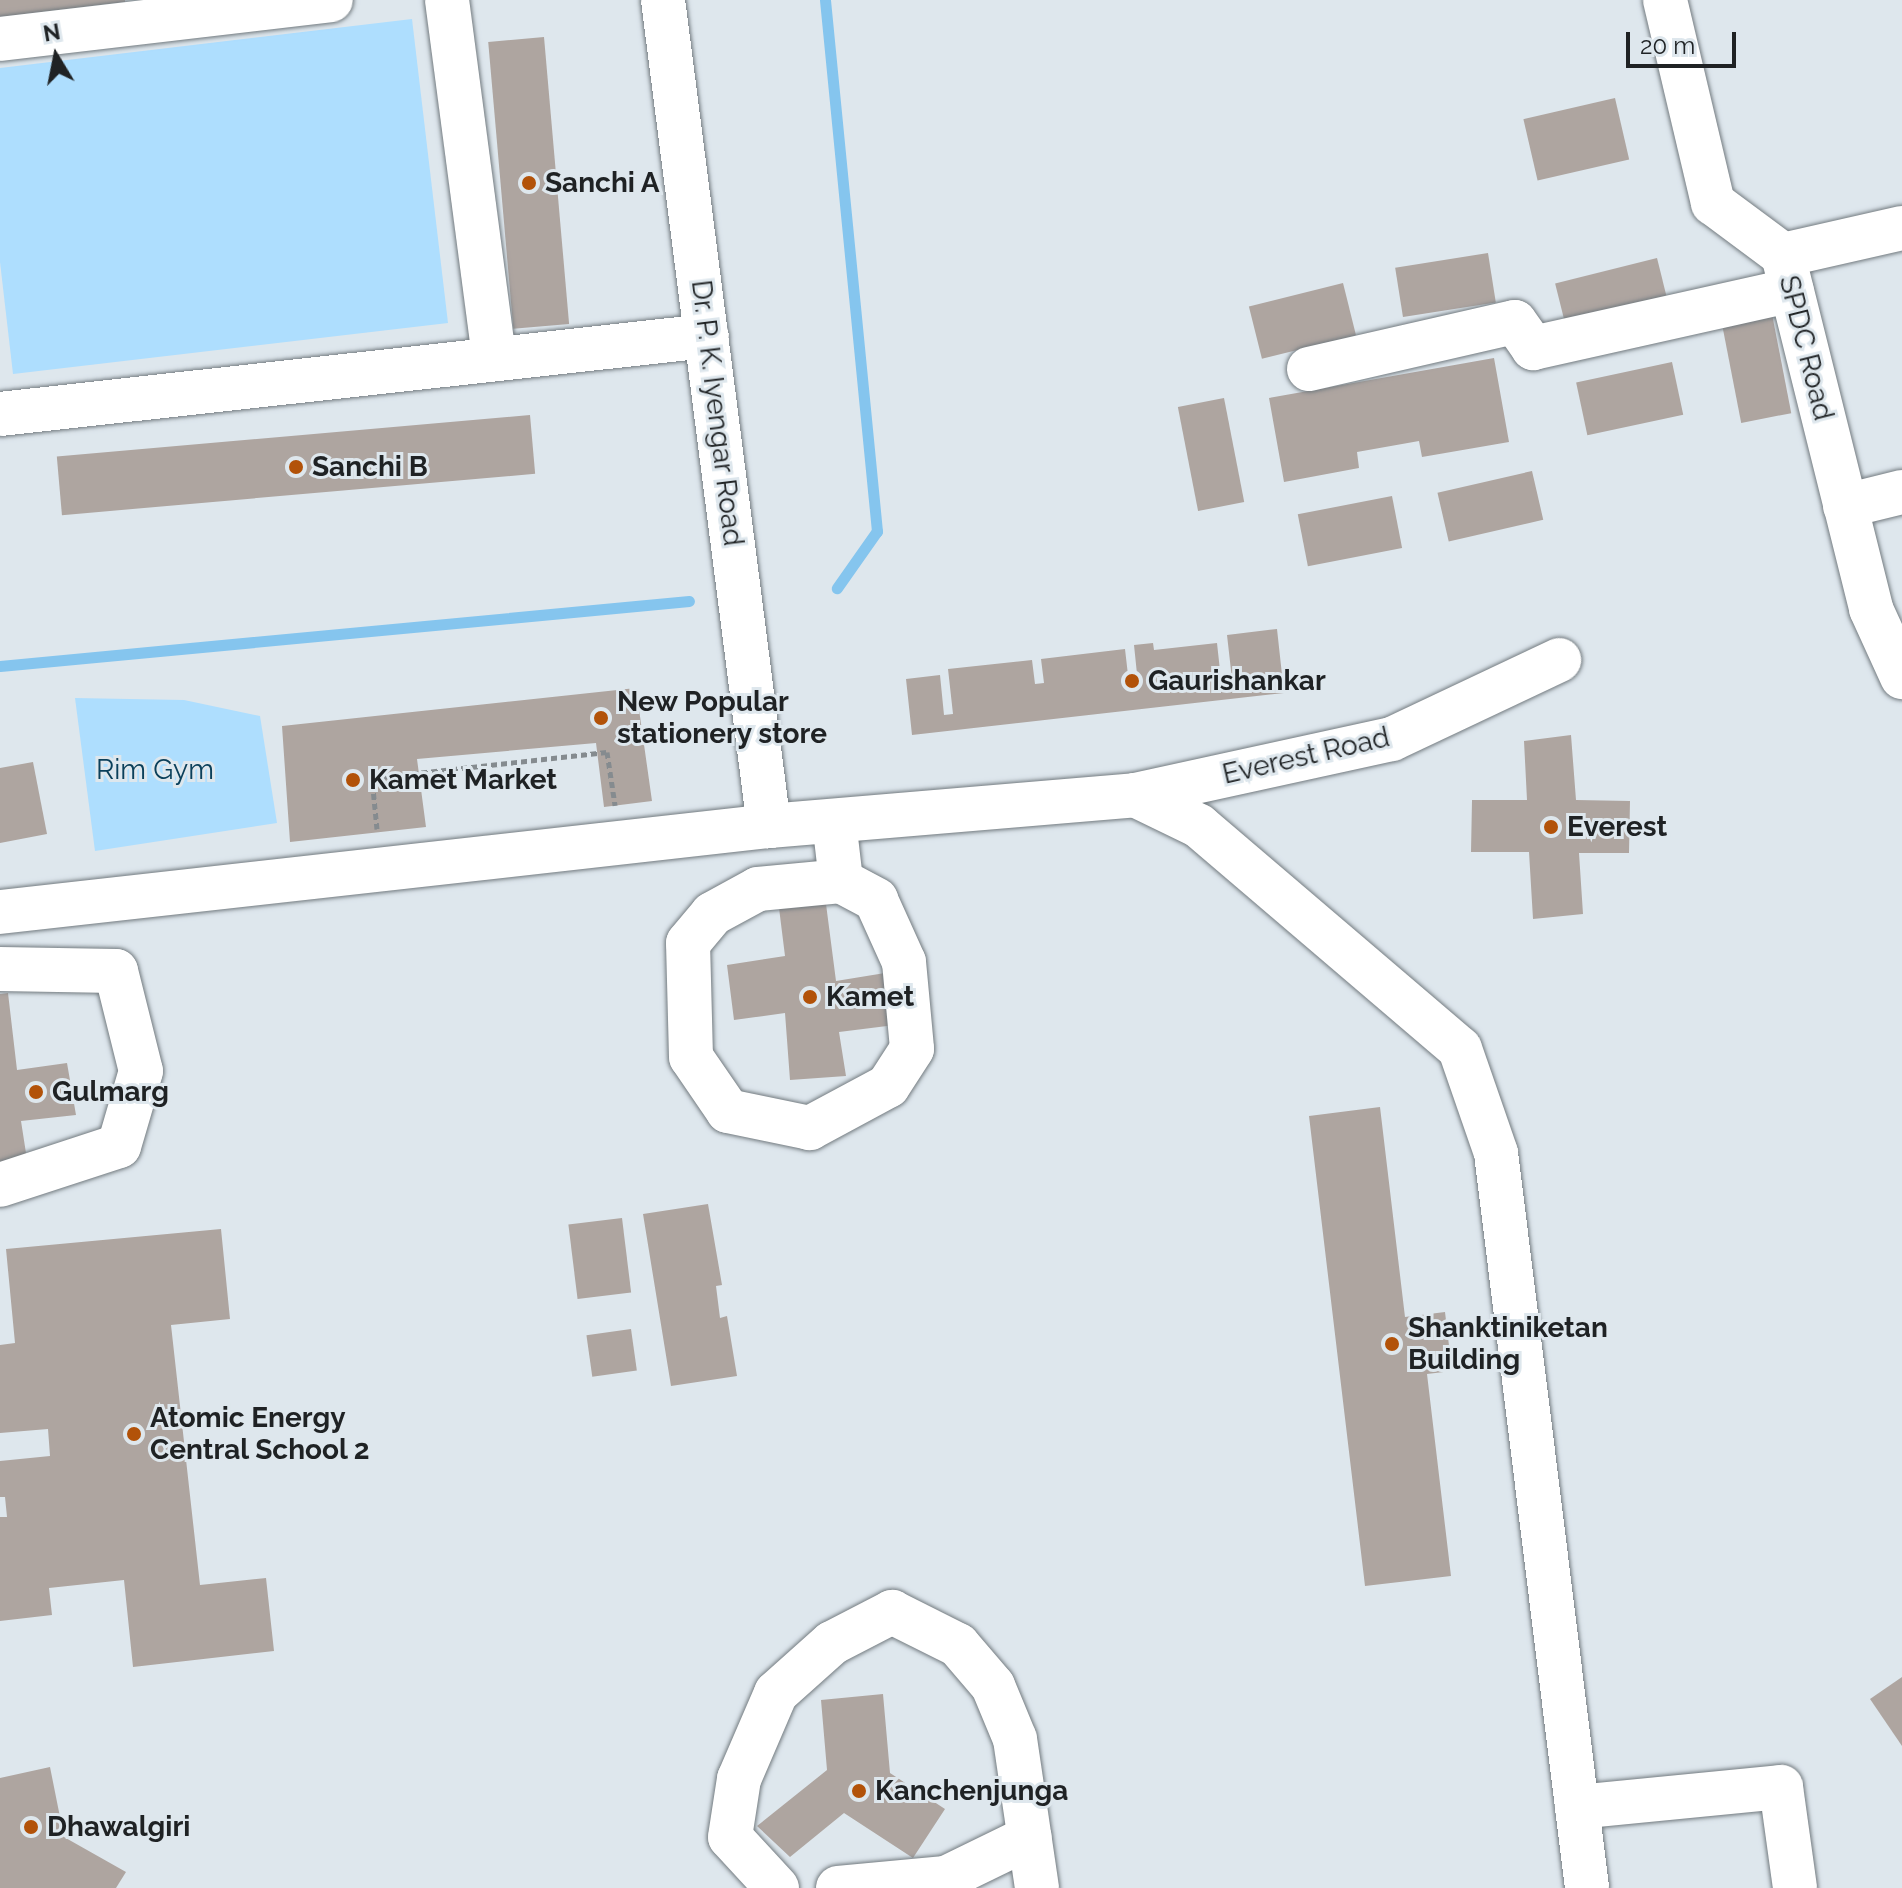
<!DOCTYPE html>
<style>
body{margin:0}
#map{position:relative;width:1902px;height:1888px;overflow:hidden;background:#dee7ed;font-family:Raleway,sans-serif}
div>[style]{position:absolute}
.green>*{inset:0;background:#aedefe}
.stream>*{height:11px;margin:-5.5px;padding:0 5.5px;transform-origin:5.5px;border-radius:5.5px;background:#85c5ee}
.building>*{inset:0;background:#aea5a0;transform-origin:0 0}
.path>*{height:5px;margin-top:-2.5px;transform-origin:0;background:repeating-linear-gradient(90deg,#858b8f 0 6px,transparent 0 10px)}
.roads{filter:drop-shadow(0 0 2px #737b80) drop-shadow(0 0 2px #737b80)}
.minor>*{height:44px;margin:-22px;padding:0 22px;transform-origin:22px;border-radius:22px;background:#fff}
.dots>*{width:22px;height:22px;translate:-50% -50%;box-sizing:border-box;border:4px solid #dee7ed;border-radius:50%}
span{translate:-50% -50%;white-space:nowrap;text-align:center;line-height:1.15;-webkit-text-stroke:6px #dee7ed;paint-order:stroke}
.poi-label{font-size:28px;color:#1f2224;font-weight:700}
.left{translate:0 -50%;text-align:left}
.street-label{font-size:28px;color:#1f2224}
.park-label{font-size:28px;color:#0b405b}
.north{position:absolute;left:16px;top:16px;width:80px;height:80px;-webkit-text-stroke:6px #dee7ed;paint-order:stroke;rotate:350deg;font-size:22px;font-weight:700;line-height:32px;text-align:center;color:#1f2224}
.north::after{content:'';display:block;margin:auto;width:28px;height:36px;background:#1f2224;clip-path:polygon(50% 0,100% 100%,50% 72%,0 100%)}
.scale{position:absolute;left:1626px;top:32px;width:110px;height:36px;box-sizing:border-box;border:4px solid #1f2224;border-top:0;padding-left:10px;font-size:24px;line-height:28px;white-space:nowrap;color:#1f2224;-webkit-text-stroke:6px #dee7ed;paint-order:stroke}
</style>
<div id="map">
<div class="green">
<i style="clip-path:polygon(412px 19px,448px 323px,13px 374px,0 262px,0 68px)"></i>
<i style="clip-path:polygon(75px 698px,184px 700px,260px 716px,277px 823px,95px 851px)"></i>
</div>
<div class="stream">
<i style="left:825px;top:0;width:534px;rotate:84.41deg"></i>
<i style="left:877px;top:531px;width:70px;rotate:125.1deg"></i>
<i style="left:0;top:666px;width:692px;rotate:-5.39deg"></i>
</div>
<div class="building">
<i style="clip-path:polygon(0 0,125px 0,125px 2px,0 17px)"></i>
<i style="left:544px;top:37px;width:288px;height:56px;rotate:85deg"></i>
<i style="left:1615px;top:98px;width:63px;height:94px;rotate:77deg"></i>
<i style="left:1488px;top:253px;width:50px;height:94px;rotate:81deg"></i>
<i style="left:1657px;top:258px;width:46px;height:105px;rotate:76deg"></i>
<i style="left:1343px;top:283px;width:54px;height:97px;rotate:76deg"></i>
<i style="left:1772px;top:314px;width:101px;height:51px;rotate:79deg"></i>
<i style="clip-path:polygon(1494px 358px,1509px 442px,1422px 457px,1419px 441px,1357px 452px,1359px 468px,1284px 482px,1269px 398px)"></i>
<i style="left:1672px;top:362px;width:54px;height:98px;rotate:78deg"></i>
<i style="left:1224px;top:398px;width:106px;height:47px;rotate:79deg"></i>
<i style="left:530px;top:415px;width:59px;height:475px;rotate:85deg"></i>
<i style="left:1532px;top:471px;width:50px;height:97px;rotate:77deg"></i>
<i style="left:1392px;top:496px;width:53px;height:96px;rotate:79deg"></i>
<i style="clip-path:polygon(1277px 629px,1284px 693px,912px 735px,906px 679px,940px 675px,944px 715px,953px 714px,948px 669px,1032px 660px,1035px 684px,1044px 683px,1041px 659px,1125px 649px,1128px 675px,1137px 674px,1134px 645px,1153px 643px,1154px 650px,1217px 643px,1222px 689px,1233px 688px,1227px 635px)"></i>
<i style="clip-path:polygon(636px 688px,652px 801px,604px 807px,596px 743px,417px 759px,426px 827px,290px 842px,282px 726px)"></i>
<i style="clip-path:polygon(1571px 735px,1576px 800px,1630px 801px,1629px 853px,1579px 853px,1583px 914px,1533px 919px,1529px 852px,1471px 852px,1472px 800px,1527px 800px,1524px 741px)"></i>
<i style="clip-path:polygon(33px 762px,47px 834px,0 843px,0 768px)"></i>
<i style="clip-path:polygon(826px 904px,836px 981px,885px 973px,895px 1025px,839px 1032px,846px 1076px,790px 1080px,785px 1013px,734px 1020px,727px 965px,785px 956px,779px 908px)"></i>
<i style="clip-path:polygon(8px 993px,17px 1070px,67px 1063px,76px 1115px,21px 1121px,28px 1166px,0 1167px,0 994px)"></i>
<i style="clip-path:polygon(1380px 1107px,1405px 1317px,1445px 1312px,1452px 1371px,1427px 1374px,1451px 1576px,1365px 1586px,1309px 1116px)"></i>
<i style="clip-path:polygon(708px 1204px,722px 1285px,716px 1286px,720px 1318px,727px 1316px,737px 1376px,671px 1386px,643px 1214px)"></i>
<i style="left:622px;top:1218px;width:75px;height:54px;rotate:83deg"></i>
<i style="clip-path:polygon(221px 1229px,230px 1319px,171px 1325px,200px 1585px,266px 1578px,274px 1651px,133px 1667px,124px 1580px,49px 1588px,52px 1615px,0 1621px,0 1517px,7px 1517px,5px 1497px,0 1497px,0 1461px,50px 1456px,48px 1429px,0 1433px,0 1345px,15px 1343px,6px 1249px)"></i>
<i style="left:631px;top:1329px;width:42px;height:45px;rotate:82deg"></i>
<i style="clip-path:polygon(1902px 1677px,1902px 1746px,1870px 1699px)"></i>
<i style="clip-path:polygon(883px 1694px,890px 1773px,945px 1809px,913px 1858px,844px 1813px,790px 1857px,757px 1826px,827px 1770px,821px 1700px)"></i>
<i style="clip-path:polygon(50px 1767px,64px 1837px,126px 1872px,116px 1888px,0 1888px,0 1778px)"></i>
</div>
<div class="path">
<i style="left:377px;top:829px;width:51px;rotate:-95.6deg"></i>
<i style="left:372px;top:778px;width:236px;rotate:-6.3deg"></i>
<i style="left:607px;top:752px;width:54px;rotate:81.4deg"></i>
</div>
<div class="roads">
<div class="minor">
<i style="left:447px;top:0;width:362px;rotate:82.5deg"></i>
<i style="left:663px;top:0;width:833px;rotate:82.69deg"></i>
<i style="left:1665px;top:0;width:209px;rotate:76.7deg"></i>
<i style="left:1713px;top:203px;width:87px;rotate:36.6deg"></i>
<i style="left:1783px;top:255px;width:365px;rotate:76deg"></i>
<i style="left:1871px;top:609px;width:75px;rotate:65.5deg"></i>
<i style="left:0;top:39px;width:333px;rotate:-6.7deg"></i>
<i style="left:1783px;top:255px;width:122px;rotate:-12.8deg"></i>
<i style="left:1309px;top:369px;width:211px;rotate:-12.9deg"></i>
<i style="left:1515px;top:322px;width:32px;rotate:55deg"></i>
<i style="left:1533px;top:348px;width:265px;rotate:-12.6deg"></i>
<i style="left:0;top:414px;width:711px;rotate:-6.3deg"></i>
<i style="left:1845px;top:506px;width:59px;rotate:-13.8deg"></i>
<i style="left:1135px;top:795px;width:263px;rotate:-12.3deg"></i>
<i style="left:1392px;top:739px;width:185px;rotate:-25.3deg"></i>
<i style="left:834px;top:821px;width:60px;rotate:83.3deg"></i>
<i style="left:841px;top:881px;width:40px;rotate:28deg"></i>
<i style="left:876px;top:900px;width:68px;rotate:65.7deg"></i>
<i style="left:904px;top:962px;width:87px;rotate:84.7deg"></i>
<i style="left:912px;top:1049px;width:44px;rotate:123deg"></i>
<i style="left:888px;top:1086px;width:89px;rotate:151.7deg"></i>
<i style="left:810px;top:1128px;width:84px;rotate:-168.3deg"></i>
<i style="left:728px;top:1111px;width:65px;rotate:-124.4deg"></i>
<i style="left:691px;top:1057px;width:114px;rotate:-91.5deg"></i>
<i style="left:688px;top:943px;width:38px;rotate:-50deg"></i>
<i style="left:712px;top:914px;width:52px;rotate:-28.5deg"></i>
<i style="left:758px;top:889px;width:83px;rotate:-5.5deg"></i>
<i style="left:0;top:912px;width:774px;rotate:-6.38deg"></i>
<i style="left:769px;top:826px;width:367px;rotate:-4.8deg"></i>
<i style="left:1135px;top:795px;width:71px;rotate:25.8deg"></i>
<i style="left:1199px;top:826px;width:343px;rotate:40.5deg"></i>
<i style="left:1460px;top:1049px;width:110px;rotate:70.9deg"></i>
<i style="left:1496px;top:1153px;width:741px;rotate:82.94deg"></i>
<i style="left:0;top:969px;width:116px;rotate:1deg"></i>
<i style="left:116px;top:971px;width:103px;rotate:76deg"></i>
<i style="left:141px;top:1071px;width:78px;rotate:106.3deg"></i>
<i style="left:119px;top:1146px;width:125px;rotate:161.9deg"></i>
<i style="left:1577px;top:1807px;width:205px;rotate:-5.6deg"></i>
<i style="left:1781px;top:1787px;width:102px;rotate:82.1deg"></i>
<i style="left:777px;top:1888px;width:69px;rotate:-132.7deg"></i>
<i style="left:730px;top:1837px;width:59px;rotate:-81.2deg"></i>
<i style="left:739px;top:1779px;width:94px;rotate:-66.7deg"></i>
<i style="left:776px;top:1693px;width:75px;rotate:-41.8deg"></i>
<i style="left:832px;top:1643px;width:68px;rotate:-27.3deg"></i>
<i style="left:892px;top:1612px;width:74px;rotate:26.6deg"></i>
<i style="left:958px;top:1645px;width:54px;rotate:49.5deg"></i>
<i style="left:993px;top:1686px;width:57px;rotate:67.5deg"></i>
<i style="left:1015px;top:1739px;width:151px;rotate:81.6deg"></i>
<i style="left:838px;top:1888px;width:108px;rotate:-5.3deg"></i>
<i style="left:946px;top:1878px;width:93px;rotate:-26deg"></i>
</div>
</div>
<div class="dots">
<i style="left:529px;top:183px;background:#b25209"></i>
<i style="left:296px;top:467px;background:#b25209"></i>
<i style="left:1132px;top:681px;background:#b25209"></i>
<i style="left:601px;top:718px;background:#b25209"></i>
<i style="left:353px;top:780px;background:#b25209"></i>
<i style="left:1551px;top:827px;background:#b25209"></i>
<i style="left:810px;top:997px;background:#b25209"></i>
<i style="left:36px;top:1092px;background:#b25209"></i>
<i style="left:1392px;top:1344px;background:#b25209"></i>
<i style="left:134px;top:1434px;background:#b25209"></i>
<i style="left:859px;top:1791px;background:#b25209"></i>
<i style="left:31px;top:1827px;background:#b25209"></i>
</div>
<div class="poi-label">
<span class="left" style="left:545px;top:183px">Sanchi A</span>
<span class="left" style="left:312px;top:467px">Sanchi B</span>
<span class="left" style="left:1148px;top:681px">Gaurishankar</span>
<span class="left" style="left:617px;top:718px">New Popular<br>stationery store</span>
<span class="left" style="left:369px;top:780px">Kamet Market</span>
<span class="left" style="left:1567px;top:827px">Everest</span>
<span class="left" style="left:826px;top:997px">Kamet</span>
<span class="left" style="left:52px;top:1092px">Gulmarg</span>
<span class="left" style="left:1408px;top:1344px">Shanktiniketan<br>Building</span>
<span class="left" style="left:150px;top:1434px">Atomic Energy<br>Central School 2</span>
<span class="left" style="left:875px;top:1791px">Kanchenjunga</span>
<span class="left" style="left:47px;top:1827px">Dhawalgiri</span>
</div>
<div class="street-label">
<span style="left:1806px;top:348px;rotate:76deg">SPDC Road</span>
<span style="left:717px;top:413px;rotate:83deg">Dr. P. K. Iyengar Road</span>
<span style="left:1306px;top:756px;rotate:-13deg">Everest Road</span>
</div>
<div class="park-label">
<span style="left:155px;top:770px">Rim Gym</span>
</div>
<div class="north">N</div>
<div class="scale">20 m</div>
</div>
